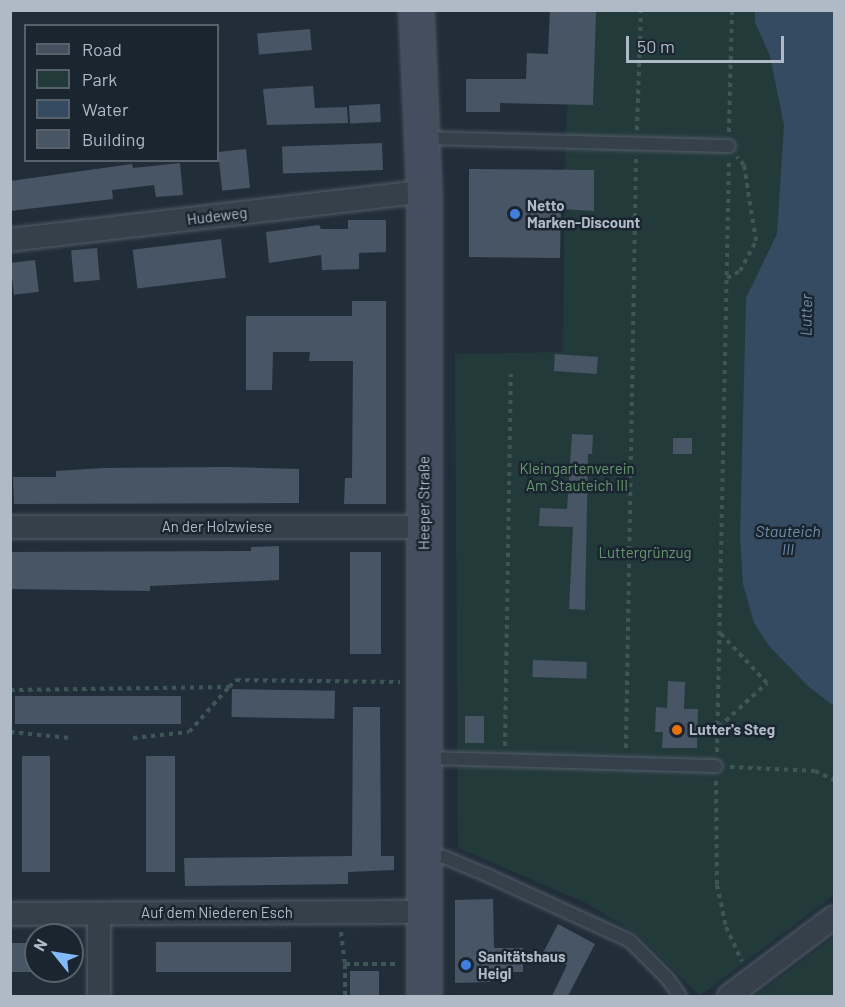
<!DOCTYPE html>
<meta charset="utf-8">
<style>
body{margin:0}
#map{position:relative;width:845px;height:1007px;overflow:hidden;background:#212e3a;font-family:Barlow,sans-serif}
div>[style]{position:absolute}
.green>*{inset:0;background:#233a3b}
.water>*{inset:0;background:#354b62}
.building>*{inset:0;background:#475564;transform-origin:0 0}
.path>*{height:4px;margin-top:-2px;transform-origin:0;background:repeating-linear-gradient(90deg,#3e5656 0 4.5px,transparent 0 9px)}
.roads{filter:drop-shadow(0 0 2px #535d68) drop-shadow(0 0 2px #535d68)}
.service>*{height:12px;margin:-6px;padding:0 6px;transform-origin:6px;border-radius:6px;background:#35404b}
.minor>*{height:22px;margin:-11px;padding:0 11px;transform-origin:11px;border-radius:11px;background:#35404b}
.secondary>*{height:33px;margin:-16.5px;padding:0 16.5px;transform-origin:16.5px;border-radius:16.5px;background:#434f5e}
.dots>*{width:16px;height:16px;translate:-50% -50%;box-sizing:border-box;border:3px solid #1a252f;border-radius:50%}
span{translate:-50% -50%;white-space:nowrap;text-align:center;line-height:1.15;-webkit-text-stroke:5px #1a252f;paint-order:stroke}
.poi-label{font-size:15px;color:#b0bac7;font-weight:700}
.left{translate:0 -50%;text-align:left}
.street-label{font-size:15px;color:#b0bac7}
.park-label{font-size:15px;color:#66986e}
.water-label{font-size:16px;color:#708eab;font-style:italic}
.frame{position:absolute;inset:0;border:12px solid #b0bac7;pointer-events:none}
.legend{position:absolute;left:24px;top:24px;width:195px;height:138px;box-sizing:border-box;background:#1a252f;border:2px solid #56616c;margin:0;padding:8px 10px;list-style:none;font-size:18px;color:#b0bac7}
.legend li{display:flex;align-items:center;gap:12px;height:30px}
.legend b{width:30px;border:2px solid #56616c}
.north{position:absolute;left:24px;top:923px;width:60px;height:60px;box-sizing:border-box;background:#1a252f;border:2px solid #56616c;border-radius:50%;rotate:300deg;font-size:16px;font-weight:700;line-height:24px;text-align:center;color:#b0bac7}
.north::after{content:'';display:block;margin:auto;width:21px;height:27px;background:#82baf9;clip-path:polygon(50% 0,100% 100%,50% 72%,0 100%)}
.scale{position:absolute;left:626px;top:36px;width:158px;height:27px;box-sizing:border-box;border:3px solid #b0bac7;border-top:0;padding-left:8px;font-size:18px;line-height:21px;white-space:nowrap;color:#b0bac7;-webkit-text-stroke:4px #1a252f;paint-order:stroke}
</style>
<div id="map">
<div class="green">
<i style="clip-path:polygon(573px 11px,834px 11px,834px 895px,700px 996px,637px 934px,588px 904px,458px 848px,455px 354px,563px 352px,565px 147px)"></i>
<i style="clip-path:polygon(834px 937px,834px 996px,754px 996px,766px 988px)"></i>
</div>
<div class="water">
<i style="clip-path:polygon(755px 11px,834px 11px,834px 706px,809px 687px,769px 646px,754px 623px,743px 584px,740px 538px,746px 298px,777px 234px,784px 125px,770px 56px,755px 22px)"></i>
</div>
<div class="building">
<i style="clip-path:polygon(550px 10px,596px 12px,593px 105px,500px 103px,500px 112px,466px 112px,466px 79px,526px 79px,527px 53px,548px 54px)"></i>
<i style="left:310px;top:29px;width:21px;height:53px;rotate:85deg"></i>
<i style="clip-path:polygon(313px 86px,315px 108px,347px 107px,348px 123px,267px 125px,263px 89px)"></i>
<i style="left:380px;top:104px;width:18px;height:31px;rotate:87deg"></i>
<i style="left:382px;top:143px;width:27px;height:100px;rotate:88deg"></i>
<i style="left:246px;top:149px;width:39px;height:28px;rotate:84deg"></i>
<i style="clip-path:polygon(180px 163px,183px 195px,156px 197px,154px 185px,112px 190px,113px 199px,10px 211px,10px 181px,132px 164px,133px 168px)"></i>
<i style="clip-path:polygon(469px 169px,594px 170px,594px 211px,561px 209px,560px 258px,469px 257px)"></i>
<i style="clip-path:polygon(348px 220px,386px 220px,386px 252px,359px 253px,359px 269px,322px 270px,321px 255px,269px 263px,266px 232px,319px 225px,321px 229px,348px 229px)"></i>
<i style="left:221px;top:239px;width:39px;height:89px;rotate:83deg"></i>
<i style="left:97px;top:248px;width:32px;height:26px;rotate:85deg"></i>
<i style="left:35px;top:260px;width:32px;height:25px;rotate:83deg"></i>
<i style="clip-path:polygon(352px 301px,386px 301px,386px 504px,344px 504px,345px 478px,352px 478px,353px 361px,309px 361px,310px 352px,273px 352px,272px 390px,246px 390px,246px 316px,352px 316px)"></i>
<i style="left:555px;top:354px;width:43px;height:17px;rotate:4deg"></i>
<i style="clip-path:polygon(572px 434px,593px 435px,592px 454px,588px 454px,585px 610px,569px 609px,573px 527px,539px 526px,540px 508px,567px 509px)"></i>
<i style="left:673px;top:438px;width:19px;height:16px"></i>
<i style="clip-path:polygon(225px 467px,299px 469px,299px 503px,14px 504px,13px 477px,56px 477px,56px 471px,103px 468px)"></i>
<i style="clip-path:polygon(279px 546px,279px 580px,150px 586px,150px 591px,10px 589px,10px 552px,251px 551px,251px 547px)"></i>
<i style="left:350px;top:552px;width:31px;height:102px"></i>
<i style="left:533px;top:660px;width:54px;height:17px;rotate:2deg"></i>
<i style="clip-path:polygon(668px 681px,685px 682px,684px 709px,698px 709px,697px 748px,662px 748px,663px 732px,655px 732px,656px 707px,667px 708px)"></i>
<i style="left:232px;top:689px;width:103px;height:28px;rotate:1deg"></i>
<i style="left:15px;top:696px;width:166px;height:28px"></i>
<i style="clip-path:polygon(353px 707px,380px 707px,381px 856px,394px 856px,394px 870px,348px 872px,348px 884px,185px 886px,184px 858px,352px 856px)"></i>
<i style="left:465px;top:716px;width:19px;height:27px"></i>
<i style="left:22px;top:756px;width:28px;height:116px"></i>
<i style="left:146px;top:756px;width:29px;height:116px"></i>
<i style="clip-path:polygon(493px 899px,494px 948px,523px 948px,523px 972px,490px 972px,490px 982px,455px 983px,455px 900px)"></i>
<i style="clip-path:polygon(558px 924px,595px 944px,568px 996px,552px 996px,567px 965px,543px 953px)"></i>
<i style="left:156px;top:942px;width:135px;height:30px"></i>
<i style="left:10px;top:943px;width:26px;height:29px"></i>
<i style="left:350px;top:971px;width:29px;height:25px"></i>
</div>
<div class="path">
<i style="left:637px;top:130px;width:120px;rotate:-88.1deg"></i>
<i style="left:729px;top:132px;width:122px;rotate:-88.6deg"></i>
<i style="left:727px;top:278px;width:15px;rotate:-28deg"></i>
<i style="left:740px;top:271px;width:34px;rotate:-62deg"></i>
<i style="left:756px;top:241px;width:77px;rotate:-99deg"></i>
<i style="left:744px;top:165px;width:11px;rotate:-131deg"></i>
<i style="left:10px;top:690px;width:219px;rotate:-0.8deg"></i>
<i style="left:229px;top:687px;width:10px;rotate:-45deg"></i>
<i style="left:236px;top:680px;width:164px;rotate:0.7deg"></i>
<i style="left:719px;top:727px;width:65px;rotate:-42.5deg"></i>
<i style="left:767px;top:683px;width:69px;rotate:-133.2deg"></i>
<i style="left:10px;top:732px;width:60px;rotate:5.7deg"></i>
<i style="left:133px;top:738px;width:56px;rotate:-6.1deg"></i>
<i style="left:189px;top:732px;width:59px;rotate:-48.4deg"></i>
<i style="left:505px;top:746px;width:372px;rotate:-89.1deg"></i>
<i style="left:626px;top:748px;width:590px;rotate:-89.03deg"></i>
<i style="left:717px;top:752px;width:592px;rotate:-88.84deg"></i>
<i style="left:730px;top:767px;width:85px;rotate:2.7deg"></i>
<i style="left:815px;top:771px;width:21px;rotate:25deg"></i>
<i style="left:716px;top:781px;width:104px;rotate:89.4deg"></i>
<i style="left:717px;top:885px;width:43px;rotate:77.9deg"></i>
<i style="left:726px;top:927px;width:38px;rotate:65deg"></i>
<i style="left:341px;top:932px;width:32px;rotate:83deg"></i>
<i style="left:345px;top:964px;width:54px"></i>
<i style="left:345px;top:996px;width:32px;rotate:-90deg"></i>
</div>
<div class="roads">
<div class="service">
<i style="left:423px;top:138px;width:306px;rotate:1.5deg"></i>
<i style="left:424px;top:758px;width:292px;rotate:1.6deg"></i>
<i style="left:425px;top:854px;width:19px;rotate:9deg"></i>
<i style="left:444px;top:857px;width:49px;rotate:22.9deg"></i>
<i style="left:489px;top:876px;width:155px;rotate:24.7deg"></i>
<i style="left:630px;top:941px;width:54px;rotate:45deg"></i>
<i style="left:668px;top:979px;width:21px;rotate:55deg"></i>
</div>
<div class="minor">
<i style="left:10px;top:240px;width:417px;rotate:-6.7deg"></i>
<i style="left:10px;top:527px;width:414px"></i>
<i style="left:10px;top:914px;width:413px;rotate:-0.3deg"></i>
<i style="left:99px;top:914px;width:82px;rotate:90deg"></i>
<i style="left:729px;top:996px;width:131px;rotate:-37deg"></i>
</div>
<div class="secondary">
<i style="left:416px;top:10px;width:181px;rotate:87.5deg"></i>
<i style="left:424px;top:191px;width:805px;rotate:90deg"></i>
</div>
</div>
<div class="dots">
<i style="left:515px;top:214px;background:#3f7fe0"></i>
<i style="left:677px;top:730px;background:#e8710a"></i>
<i style="left:466px;top:965px;background:#3f7fe0"></i>
</div>
<div class="poi-label">
<span class="left" style="left:527px;top:214px">Netto<br>Marken-Discount</span>
<span class="left" style="left:689px;top:730px">Lutter's Steg</span>
<span class="left" style="left:478px;top:965px">Sanitätshaus<br>Heigl</span>
</div>
<div class="street-label">
<span style="left:217px;top:216px;rotate:-7deg">Hudeweg</span>
<span style="left:424px;top:503px;rotate:-90deg">Heeper Straße</span>
<span style="left:217px;top:527px">An der Holzwiese</span>
<span style="left:217px;top:913px">Auf dem Niederen Esch</span>
</div>
<div class="park-label">
<span style="left:577px;top:477px">Kleingartenverein<br>Am Stauteich III</span>
<span style="left:645px;top:553px">Luttergrünzug</span>
</div>
<div class="water-label">
<span style="left:806px;top:315px;rotate:-89deg">Lutter</span>
<span style="left:788px;top:540px">Stauteich<br>III</span>
</div>
<div class="frame"></div>
<ul class="legend">
<li><b style="height:8px;background:#434f5e"></b>Road</li>
<li><b style="height:16px;background:#233a3b"></b>Park</li>
<li><b style="height:16px;background:#354b62"></b>Water</li>
<li><b style="height:16px;background:#475564"></b>Building</li>
</ul>
<div class="north">N</div>
<div class="scale">50 m</div>
</div>
